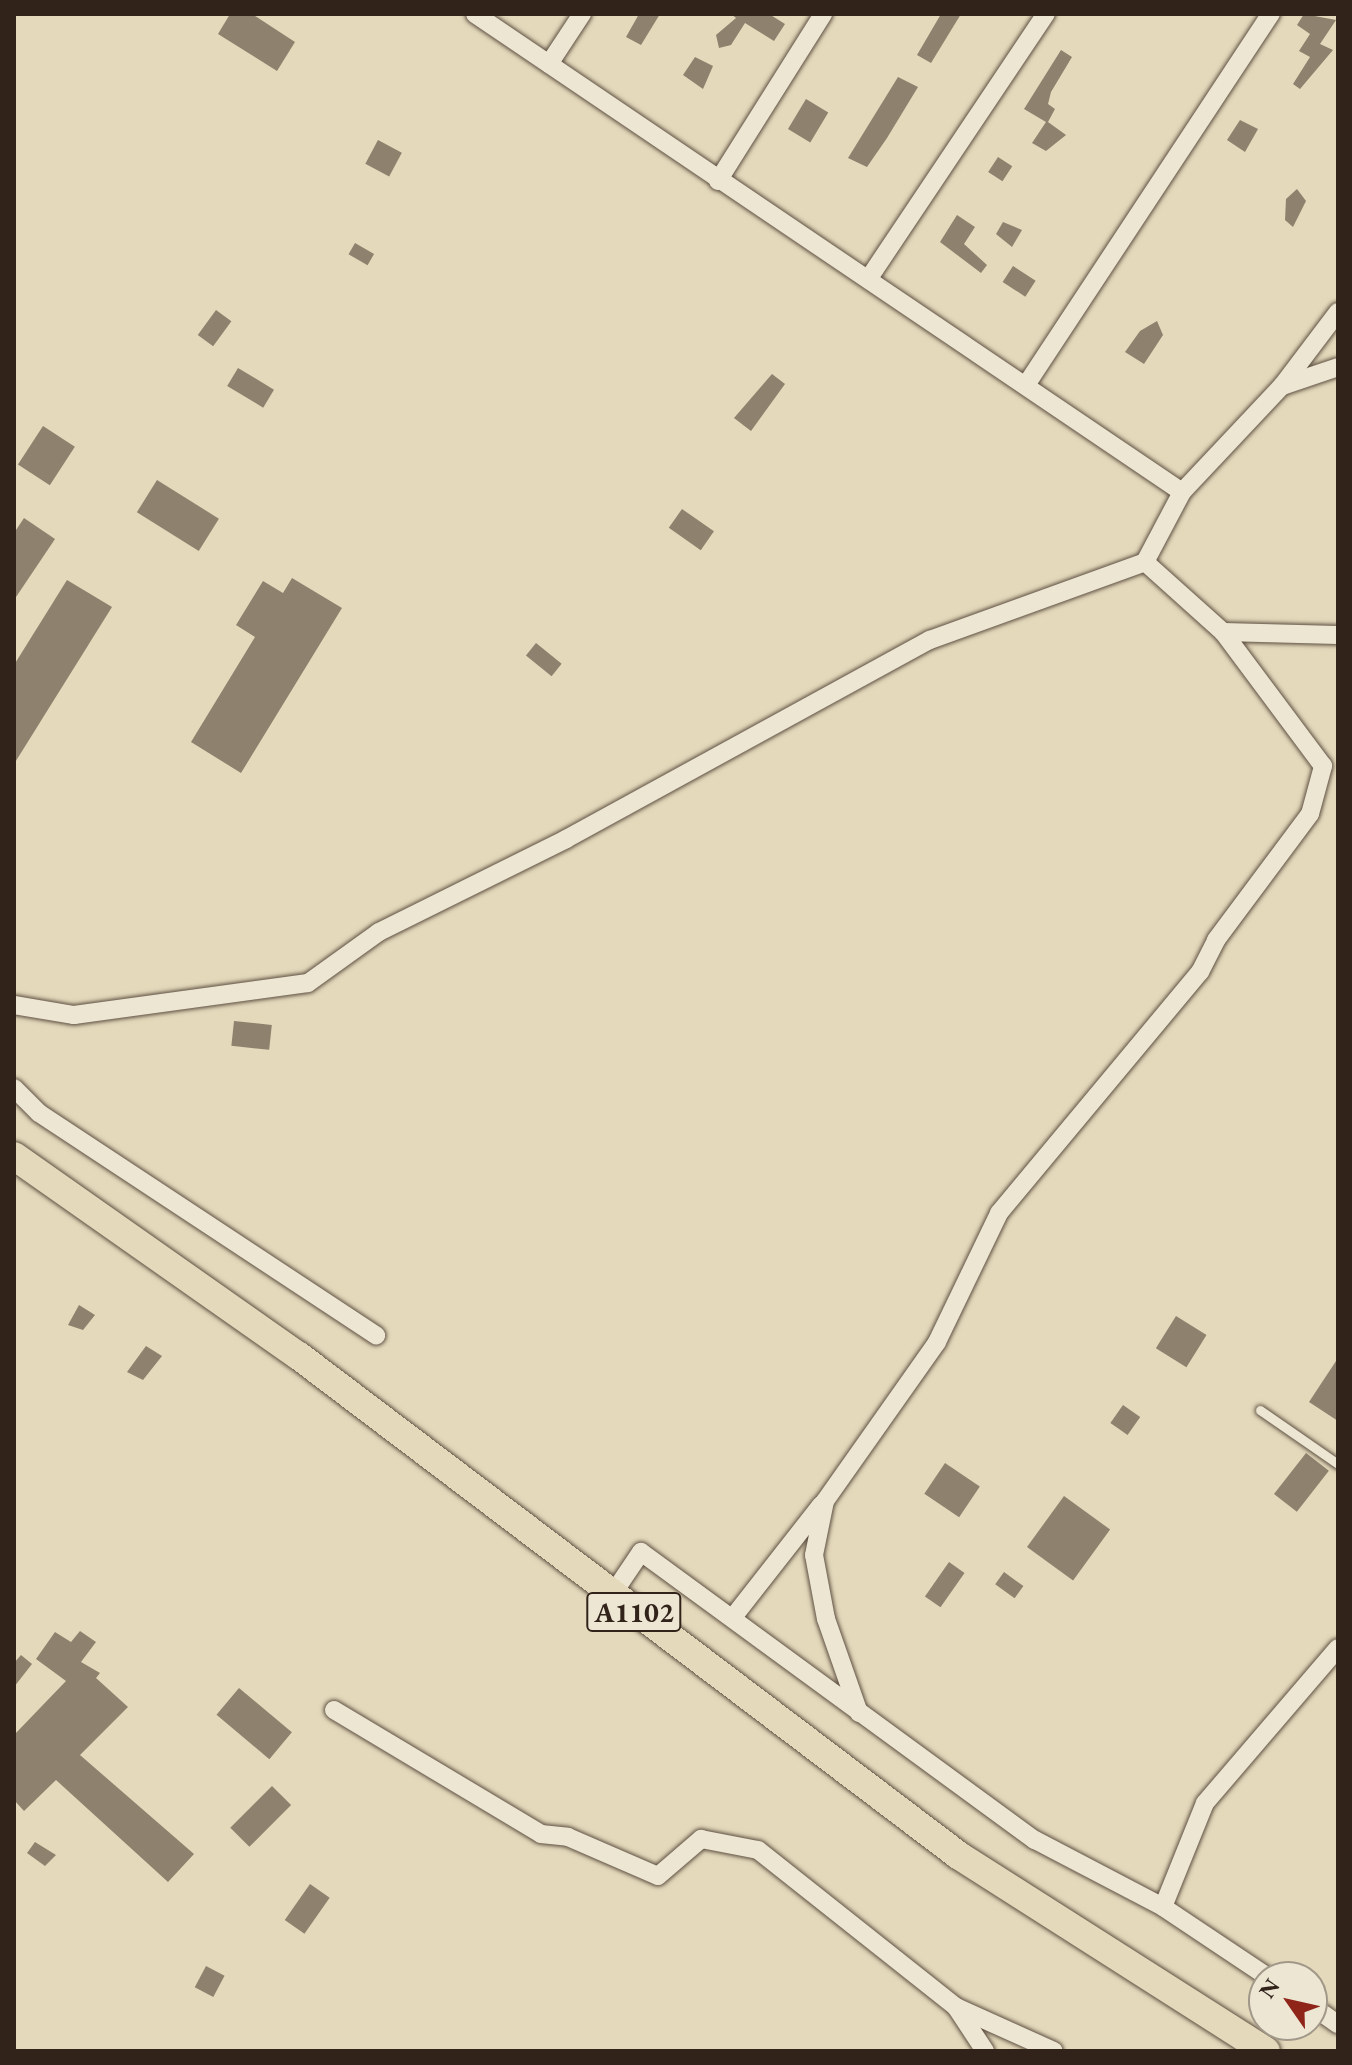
<!DOCTYPE html>
<style>
body{margin:0}
#map{position:relative;width:1352px;height:2065px;overflow:hidden;background:#e4d9bb;font-family:"EB Garamond",serif}
div>[style]{position:absolute}
.building>*{inset:0;background:#8e816e;transform-origin:0 0}
.roads{filter:drop-shadow(0 0 2px #5e5042) drop-shadow(0 0 2px #5e5042)}
.service>*{height:9px;margin:-4.5px;padding:0 4.5px;transform-origin:4.5px;border-radius:4.5px;background:#ede6d3}
.minor>*{height:18px;margin:-9px;padding:0 9px;transform-origin:9px;border-radius:9px;background:#ede6d3}
.primary>*{height:28px;margin:-14px;padding:0 14px;transform-origin:14px;border-radius:14px;background:#e4d9bb}
span{translate:-50% -50%;white-space:nowrap;text-align:center;line-height:1.15;-webkit-text-stroke:6px #ede6d3;paint-order:stroke}
.shield-label span{padding:2px 6px;background:#ede6d3;border:2px solid;border-radius:6px;-webkit-text-stroke-width:0}
.shield-label{font-size:28px;color:#31221a;font-weight:700}
.frame{position:absolute;inset:0;border:16px solid #31221a;pointer-events:none}
.north{position:absolute;left:1248px;top:1961px;width:80px;height:80px;box-sizing:border-box;background:#ede6d3;border:2px solid #a29889;border-radius:50%;rotate:304deg;font-size:22px;font-weight:700;line-height:32px;text-align:center;color:#31221a}
.north::after{content:'';display:block;margin:auto;width:28px;height:36px;background:#8f2418;clip-path:polygon(50% 0,100% 100%,50% 72%,0 100%)}
</style>
<div id="map">
<div class="building">
<i style="clip-path:polygon(230px 14px,252px 14px,295px 42px,277px 71px,218px 34px)"></i>
<i style="clip-path:polygon(639px 14px,660px 14px,641px 45px,626px 37px)"></i>
<i style="clip-path:polygon(731px 14px,769px 14px,785px 24px,774px 41px,745px 23px,731px 45px,719px 48px,716px 35px,736px 18px)"></i>
<i style="clip-path:polygon(941px 14px,961px 14px,931px 63px,917px 55px)"></i>
<i style="clip-path:polygon(1304px 14px,1336px 20px,1320px 44px,1333px 50px,1300px 89px,1293px 84px,1310px 57px,1299px 51px,1310px 34px,1297px 25px)"></i>
<i style="clip-path:polygon(1061px 50px,1072px 57px,1051px 92px,1048px 104px,1055px 109px,1048px 122px,1066px 135px,1046px 151px,1032px 143px,1046px 122px,1024px 109px)"></i>
<i style="clip-path:polygon(695px 57px,713px 66px,703px 89px,683px 75px)"></i>
<i style="clip-path:polygon(898px 77px,918px 87px,887px 138px,867px 167px,848px 158px)"></i>
<i style="left:806px;top:99px;width:26px;height:35px;rotate:31deg"></i>
<i style="clip-path:polygon(1240px 120px,1258px 129px,1245px 152px,1227px 140px)"></i>
<i style="left:378px;top:140px;width:27px;height:27px;rotate:28deg"></i>
<i style="left:998px;top:157px;width:17px;height:18px;rotate:33deg"></i>
<i style="clip-path:polygon(1297px 189px,1306px 201px,1293px 227px,1285px 220px,1286px 199px)"></i>
<i style="clip-path:polygon(957px 215px,975px 227px,964px 244px,987px 265px,981px 273px,940px 242px)"></i>
<i style="clip-path:polygon(1003px 222px,1022px 230px,1012px 247px,996px 234px)"></i>
<i style="left:355px;top:243px;width:22px;height:13px;rotate:30deg"></i>
<i style="left:1013px;top:266px;width:27px;height:19px;rotate:33deg"></i>
<i style="left:216px;top:310px;width:19px;height:31px;rotate:36deg"></i>
<i style="clip-path:polygon(1157px 321px,1163px 335px,1144px 364px,1125px 352px,1140px 331px)"></i>
<i style="left:238px;top:368px;width:42px;height:21px;rotate:31deg"></i>
<i style="clip-path:polygon(772px 374px,785px 384px,751px 431px,734px 418px)"></i>
<i style="left:43px;top:426px;width:38px;height:46px;rotate:33deg"></i>
<i style="left:157px;top:480px;width:73px;height:38px;rotate:32deg"></i>
<i style="left:682px;top:509px;width:39px;height:23px;rotate:35deg"></i>
<i style="clip-path:polygon(24px 518px,55px 539px,14px 600px,14px 533px)"></i>
<i style="clip-path:polygon(292px 578px,342px 608px,241px 773px,191px 742px,255px 637px,236px 625px,263px 581px,283px 593px)"></i>
<i style="clip-path:polygon(67px 580px,112px 607px,14px 764px,14px 665px)"></i>
<i style="left:536px;top:643px;width:33px;height:16px;rotate:39deg"></i>
<i style="left:234px;top:1021px;width:38px;height:25px;rotate:6deg"></i>
<i style="clip-path:polygon(79px 1305px,95px 1315px,83px 1330px,68px 1325px)"></i>
<i style="left:1176px;top:1316px;width:36px;height:38px;rotate:32deg"></i>
<i style="clip-path:polygon(146px 1346px,162px 1356px,143px 1380px,127px 1372px)"></i>
<i style="clip-path:polygon(1338px 1358px,1338px 1421px,1309px 1402px)"></i>
<i style="left:1123px;top:1405px;width:21px;height:22px;rotate:35deg"></i>
<i style="left:1306px;top:1453px;width:29px;height:52px;rotate:38deg"></i>
<i style="left:945px;top:1463px;width:42px;height:37px;rotate:34deg"></i>
<i style="left:1064px;top:1496px;width:57px;height:63px;rotate:36deg"></i>
<i style="left:949px;top:1562px;width:19px;height:42px;rotate:35deg"></i>
<i style="left:1004px;top:1572px;width:24px;height:15px;rotate:36deg"></i>
<i style="clip-path:polygon(80px 1631px,96px 1642px,81px 1662px,100px 1673px,96px 1678px,128px 1707px,80px 1755px,194px 1854px,168px 1882px,56px 1780px,24px 1811px,14px 1800px,14px 1735px,66px 1681px,36px 1659px,55px 1632px,71px 1642px)"></i>
<i style="clip-path:polygon(21px 1655px,32px 1664px,14px 1687px,14px 1663px)"></i>
<i style="left:239px;top:1688px;width:69px;height:35px;rotate:40deg"></i>
<i style="left:272px;top:1786px;width:27px;height:59px;rotate:45deg"></i>
<i style="clip-path:polygon(35px 1842px,56px 1855px,45px 1866px,27px 1853px)"></i>
<i style="left:310px;top:1884px;width:24px;height:44px;rotate:35deg"></i>
<i style="left:206px;top:1966px;width:21px;height:24px;rotate:28deg"></i>
</div>
<div class="roads">
<div class="service">
<i style="left:1260px;top:1410px;width:95px;rotate:34.7deg"></i>
</div>
<div class="minor">
<i style="left:475px;top:14px;width:853px;rotate:34.06deg"></i>
<i style="left:549px;top:64px;width:60px;rotate:-56.6deg"></i>
<i style="left:718px;top:181px;width:197px;rotate:-57.8deg"></i>
<i style="left:869px;top:278px;width:318px;rotate:-56.2deg"></i>
<i style="left:1026px;top:385px;width:445px;rotate:-56.6deg"></i>
<i style="left:1282px;top:386px;width:59px;rotate:-18.7deg"></i>
<i style="left:1223px;top:632px;width:115px;rotate:1.5deg"></i>
<i style="left:14px;top:1005px;width:61px;rotate:9.5deg"></i>
<i style="left:74px;top:1015px;width:236px;rotate:-7.8deg"></i>
<i style="left:308px;top:983px;width:87px;rotate:-35.7deg"></i>
<i style="left:379px;top:932px;width:209px;rotate:-26.4deg"></i>
<i style="left:566px;top:839px;width:415px;rotate:-28.7deg"></i>
<i style="left:930px;top:640px;width:229px;rotate:-19.9deg"></i>
<i style="left:1145px;top:562px;width:79px;rotate:-62.1deg"></i>
<i style="left:1182px;top:492px;width:146px;rotate:-46.7deg"></i>
<i style="left:1282px;top:386px;width:93px;rotate:-52.9deg"></i>
<i style="left:14px;top:1088px;width:35px;rotate:45deg"></i>
<i style="left:39px;top:1113px;width:404px;rotate:33.4deg"></i>
<i style="left:612px;top:1595px;width:52px;rotate:-56deg"></i>
<i style="left:641px;top:1552px;width:488px;rotate:36.2deg"></i>
<i style="left:1035px;top:1840px;width:144px;rotate:27.6deg"></i>
<i style="left:1163px;top:1907px;width:126px;rotate:33.7deg"></i>
<i style="left:734px;top:1616px;width:141px;rotate:-51.9deg"></i>
<i style="left:334px;top:1710px;width:241px;rotate:30.9deg"></i>
<i style="left:541px;top:1834px;width:27px;rotate:6deg"></i>
<i style="left:568px;top:1837px;width:98px;rotate:23.4deg"></i>
<i style="left:658px;top:1876px;width:57px;rotate:-40.7deg"></i>
<i style="left:701px;top:1839px;width:58px;rotate:10.9deg"></i>
<i style="left:758px;top:1850px;width:253px;rotate:38.4deg"></i>
<i style="left:956px;top:2007px;width:53px;rotate:56.6deg"></i>
<i style="left:859px;top:1713px;width:100px;rotate:-109.3deg"></i>
<i style="left:826px;top:1619px;width:65px;rotate:-100.6deg"></i>
<i style="left:814px;top:1555px;width:55px;rotate:-78.5deg"></i>
<i style="left:825px;top:1501px;width:194px;rotate:-54.8deg"></i>
<i style="left:937px;top:1342px;width:143px;rotate:-64.3deg"></i>
<i style="left:999px;top:1213px;width:314px;rotate:-50.2deg"></i>
<i style="left:1200px;top:972px;width:36px;rotate:-63deg"></i>
<i style="left:1216px;top:940px;width:157px;rotate:-53.3deg"></i>
<i style="left:1310px;top:814px;width:50px;rotate:-74.8deg"></i>
<i style="left:1323px;top:766px;width:167px;rotate:-126.7deg"></i>
<i style="left:1223px;top:632px;width:105px;rotate:-138.1deg"></i>
<i style="left:1163px;top:1907px;width:112px;rotate:-68deg"></i>
<i style="left:1205px;top:1803px;width:204px;rotate:-49.4deg"></i>
<i style="left:1312px;top:2006px;width:32px;rotate:35deg"></i>
<i style="left:956px;top:2007px;width:107px;rotate:24.2deg"></i>
</div>
<div class="primary">
<i style="left:14px;top:1156px;width:348px;rotate:35.1deg"></i>
<i style="left:299px;top:1356px;width:827px;rotate:37.13deg"></i>
<i style="left:958px;top:1855px;width:365px;rotate:32.5deg"></i>
</div>
</div>
<div class="shield-label">
<span style="left:634px;top:1612px">A1102</span>
</div>
<div class="frame"></div>
<div class="north">N</div>
</div>
